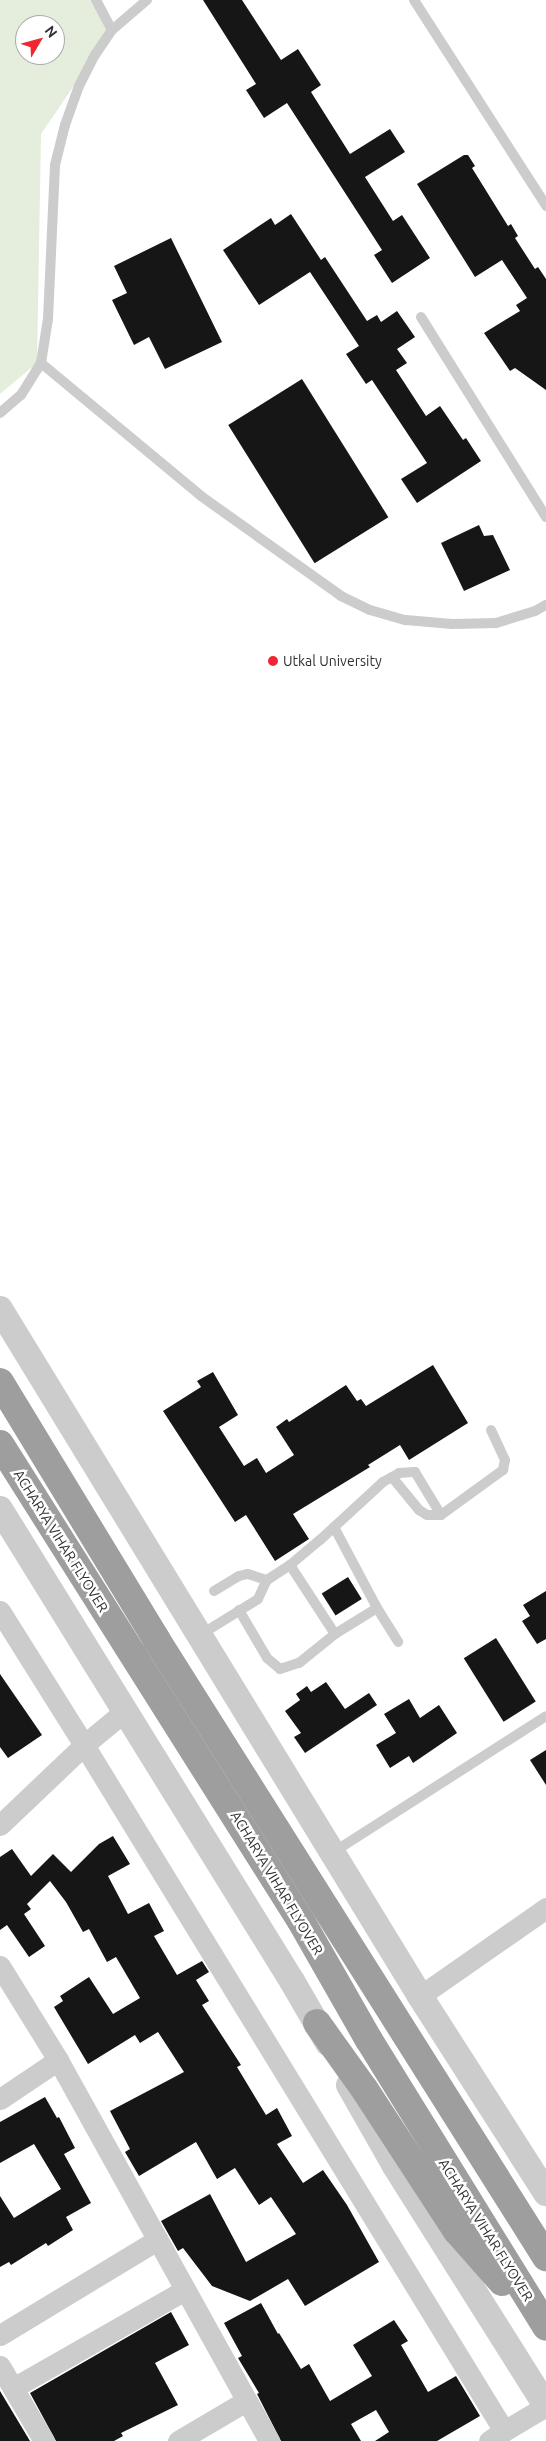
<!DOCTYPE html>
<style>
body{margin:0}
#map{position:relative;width:546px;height:2441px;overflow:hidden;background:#fff;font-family:Ubuntu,sans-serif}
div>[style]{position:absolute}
.green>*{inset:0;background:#e5eddc}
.building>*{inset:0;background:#161616;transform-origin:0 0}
.service>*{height:10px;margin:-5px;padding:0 5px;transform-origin:5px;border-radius:5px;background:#ccc}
.minor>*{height:21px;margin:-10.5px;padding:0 10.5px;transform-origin:10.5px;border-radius:10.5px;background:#ccc}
.tertiary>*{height:26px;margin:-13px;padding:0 13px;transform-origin:13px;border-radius:13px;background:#ccc}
.trunk>*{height:28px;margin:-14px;padding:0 14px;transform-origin:14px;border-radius:14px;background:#9e9e9e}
.dots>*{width:14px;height:14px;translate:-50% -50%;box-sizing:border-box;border:2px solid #fff;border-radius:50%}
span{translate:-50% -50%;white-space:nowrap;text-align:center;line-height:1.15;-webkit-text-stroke:5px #fff;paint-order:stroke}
.poi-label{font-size:14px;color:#2f2f2f}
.left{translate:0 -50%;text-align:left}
.street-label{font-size:14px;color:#2f2f2f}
.north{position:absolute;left:15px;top:15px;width:50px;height:50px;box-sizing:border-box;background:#fff;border:1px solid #acacac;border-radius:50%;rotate:53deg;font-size:14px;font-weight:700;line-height:20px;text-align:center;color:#2f2f2f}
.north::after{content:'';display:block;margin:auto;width:18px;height:22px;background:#f02732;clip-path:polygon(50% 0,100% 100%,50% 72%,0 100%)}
</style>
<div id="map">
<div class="green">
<i style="clip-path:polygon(evenodd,0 0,93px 0,112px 30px,41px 134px,37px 363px,0 394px,0 0,25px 25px,55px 25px,55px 55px,25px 55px,25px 25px)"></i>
</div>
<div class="building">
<i style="clip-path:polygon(203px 0,242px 0,281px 60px,298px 49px,321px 85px,311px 92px,350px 154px,390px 129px,405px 152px,365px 177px,393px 221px,402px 215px,430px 258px,392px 283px,374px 255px,382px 250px,287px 103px,264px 118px,246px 90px,256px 84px)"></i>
<i style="clip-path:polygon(464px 155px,468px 155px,475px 166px,472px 168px,508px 226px,511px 224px,518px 236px,515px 238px,535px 269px,538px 267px,546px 279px,546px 390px,515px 368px,510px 371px,484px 333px,520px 311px,516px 305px,527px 298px,502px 260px,475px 277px,417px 184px)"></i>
<i style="clip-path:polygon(291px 214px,321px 260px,325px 257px,367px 321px,377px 315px,381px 322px,397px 311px,415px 337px,397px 349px,407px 363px,396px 370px,426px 416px,440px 406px,463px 440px,466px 438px,481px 461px,417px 503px,401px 479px,427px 463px,372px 380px,366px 384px,346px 354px,359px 346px,310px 272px,259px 305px,223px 250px,271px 218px,275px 225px)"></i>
<i style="clip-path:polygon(171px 238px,222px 342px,165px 369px,149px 337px,134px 345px,112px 300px,127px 293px,114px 266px)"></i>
<i style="left:302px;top:379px;width:163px;height:87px;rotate:58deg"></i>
<i style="clip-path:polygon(479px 525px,484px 536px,493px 535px,510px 570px,464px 591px,441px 543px)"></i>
<i style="clip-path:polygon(433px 1365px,468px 1423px,409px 1460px,400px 1445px,368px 1465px,370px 1467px,293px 1514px,309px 1539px,275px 1561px,246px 1515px,235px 1522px,163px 1411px,201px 1387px,197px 1381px,213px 1372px,238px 1415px,219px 1427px,244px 1466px,257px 1458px,266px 1473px,294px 1455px,276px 1427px,287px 1419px,289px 1422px,346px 1385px,357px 1401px,361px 1399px,366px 1406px)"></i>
<i style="left:348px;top:1577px;width:26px;height:31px;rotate:58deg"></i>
<i style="clip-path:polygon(546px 1591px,546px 1639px,537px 1644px,522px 1621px,530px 1616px,523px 1605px)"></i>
<i style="left:496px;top:1638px;width:75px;height:38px;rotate:58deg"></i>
<i style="clip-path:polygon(0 1674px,42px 1735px,8px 1758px,0 1747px)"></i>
<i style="clip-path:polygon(326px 1682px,345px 1709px,369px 1693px,377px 1705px,305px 1753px,294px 1737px,301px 1733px,285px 1711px,300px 1700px,296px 1694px,307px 1686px,311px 1692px)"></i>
<i style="clip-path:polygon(409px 1699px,420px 1718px,439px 1705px,457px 1733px,413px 1763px,409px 1756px,390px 1768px,376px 1745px,396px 1733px,384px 1714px)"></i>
<i style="clip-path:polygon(546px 1750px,546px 1785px,530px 1760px)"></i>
<i style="clip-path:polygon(113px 1836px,130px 1864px,108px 1876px,128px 1914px,149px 1903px,164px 1931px,154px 1936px,177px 1975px,202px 1961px,209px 1972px,196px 1980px,209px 2001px,202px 2005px,241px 2065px,237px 2067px,266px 2115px,277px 2108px,292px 2136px,277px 2144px,303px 2183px,323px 2170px,347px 2205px,379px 2262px,305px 2306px,288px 2279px,250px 2301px,212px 2286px,183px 2248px,178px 2251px,161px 2221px,210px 2194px,246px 2262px,296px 2234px,271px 2197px,259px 2205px,235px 2168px,217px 2179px,196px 2142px,139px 2176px,125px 2152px,130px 2149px,110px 2111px,184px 2072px,158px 2032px,140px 2043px,135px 2035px,88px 2064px,54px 2007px,63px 2001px,60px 1996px,89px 1977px,113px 2014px,140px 1998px,116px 1957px,107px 1962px,89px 1929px,83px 1932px,66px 1902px,50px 1881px,27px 1904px,31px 1909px,24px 1914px,45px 1946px,29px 1957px,7px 1925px,0 1930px,0 1857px,12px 1849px,31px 1876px,53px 1854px,71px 1872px,99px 1844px)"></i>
<i style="clip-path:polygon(45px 2097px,57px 2118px,59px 2117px,75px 2148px,64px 2154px,91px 2203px,66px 2217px,73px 2230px,48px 2246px,46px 2243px,11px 2265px,9px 2262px,0 2267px,0 2196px,14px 2218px,61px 2189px,34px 2144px,0 2163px,0 2122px)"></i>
<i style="clip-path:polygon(261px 2303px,278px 2334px,279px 2333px,301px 2369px,309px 2364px,330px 2401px,372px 2376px,353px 2345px,394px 2320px,408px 2341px,401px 2345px,428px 2392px,456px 2376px,480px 2416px,437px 2441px,375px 2441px,389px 2432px,376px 2410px,351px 2424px,361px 2441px,281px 2441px,257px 2394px,259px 2393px,238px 2358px,242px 2356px,224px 2323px)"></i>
<i style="clip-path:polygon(171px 2312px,189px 2345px,155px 2363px,178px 2405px,121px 2433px,123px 2436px,114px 2441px,56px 2441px,30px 2393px)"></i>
<i style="clip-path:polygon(0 2391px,30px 2441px,0 2441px)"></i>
</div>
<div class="service">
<i style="left:96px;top:0;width:34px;rotate:62deg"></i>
<i style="left:414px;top:0;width:245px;rotate:57.3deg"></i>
<i style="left:421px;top:317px;width:236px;rotate:58deg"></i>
<i style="left:41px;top:363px;width:208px;rotate:39.7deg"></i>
<i style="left:201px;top:496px;width:172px;rotate:35.5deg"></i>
<i style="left:341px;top:596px;width:32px;rotate:26deg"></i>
<i style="left:370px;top:610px;width:37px;rotate:16deg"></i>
<i style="left:406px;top:620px;width:46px;rotate:5deg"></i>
<i style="left:452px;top:624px;width:44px;rotate:-1.3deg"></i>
<i style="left:496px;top:623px;width:41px;rotate:-17.1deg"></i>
<i style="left:535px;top:611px;width:13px;rotate:-29deg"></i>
<i style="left:0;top:413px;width:28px;rotate:-41deg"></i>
<i style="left:21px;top:395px;width:38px;rotate:-58deg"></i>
<i style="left:41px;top:363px;width:45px;rotate:-81deg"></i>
<i style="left:48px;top:319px;width:154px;rotate:-87.4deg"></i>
<i style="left:55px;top:165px;width:41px;rotate:-76deg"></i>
<i style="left:65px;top:125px;width:41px;rotate:-70.3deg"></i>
<i style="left:79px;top:86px;width:35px;rotate:-63deg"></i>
<i style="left:95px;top:55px;width:30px;rotate:-56deg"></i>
<i style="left:112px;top:30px;width:46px;rotate:-40.6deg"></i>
<i style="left:392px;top:1477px;width:43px;rotate:50.7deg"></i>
<i style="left:419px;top:1510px;width:9px;rotate:32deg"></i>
<i style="left:427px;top:1515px;width:14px"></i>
<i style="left:441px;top:1515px;width:77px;rotate:-36deg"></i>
<i style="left:503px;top:1470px;width:10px;rotate:-79deg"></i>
<i style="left:505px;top:1460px;width:33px;rotate:-115deg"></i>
<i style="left:334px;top:1527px;width:92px;rotate:62deg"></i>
<i style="left:377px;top:1608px;width:40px;rotate:58deg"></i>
<i style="left:290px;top:1565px;width:82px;rotate:56.9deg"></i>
<i style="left:214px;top:1591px;width:29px;rotate:-31deg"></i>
<i style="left:239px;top:1576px;width:9px;rotate:-13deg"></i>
<i style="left:248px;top:1574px;width:20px;rotate:18deg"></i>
<i style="left:239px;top:1610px;width:56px;rotate:59.7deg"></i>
<i style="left:267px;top:1658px;width:17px;rotate:40deg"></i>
<i style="left:280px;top:1669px;width:20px;rotate:-18deg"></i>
<i style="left:299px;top:1663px;width:46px;rotate:-38.9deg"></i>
<i style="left:335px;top:1634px;width:49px;rotate:-31.8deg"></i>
<i style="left:200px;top:1635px;width:68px;rotate:-31.8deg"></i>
<i style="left:258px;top:1599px;width:21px;rotate:-65deg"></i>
<i style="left:267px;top:1580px;width:27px;rotate:-33deg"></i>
<i style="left:290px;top:1565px;width:39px;rotate:-40deg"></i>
<i style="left:320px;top:1540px;width:86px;rotate:-42.6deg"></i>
<i style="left:383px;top:1482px;width:18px;rotate:-29deg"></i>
<i style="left:399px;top:1473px;width:16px;rotate:-4deg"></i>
<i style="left:415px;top:1472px;width:50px;rotate:58.8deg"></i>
<i style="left:332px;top:1853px;width:254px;rotate:-32.6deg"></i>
</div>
<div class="minor">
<i style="left:0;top:1611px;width:158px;rotate:57.9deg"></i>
<i style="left:84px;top:1745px;width:53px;rotate:-39.7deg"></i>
<i style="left:0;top:1825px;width:116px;rotate:-43.6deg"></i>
<i style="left:84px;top:1745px;width:804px;rotate:58.52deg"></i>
<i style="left:504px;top:2431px;width:18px;rotate:146deg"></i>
<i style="left:0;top:1966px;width:110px;rotate:58.3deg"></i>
<i style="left:58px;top:2060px;width:436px;rotate:61deg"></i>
<i style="left:420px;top:1996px;width:154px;rotate:-34.9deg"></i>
<i style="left:0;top:2099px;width:70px;rotate:-33.9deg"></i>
<i style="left:0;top:2335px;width:184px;rotate:-31.2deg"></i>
<i style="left:0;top:2366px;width:87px;rotate:59.6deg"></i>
<i style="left:13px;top:2388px;width:198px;rotate:-29.7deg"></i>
<i style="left:504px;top:2431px;width:49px;rotate:-30.8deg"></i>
<i style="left:178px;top:2441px;width:79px;rotate:-30.5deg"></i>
</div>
<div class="tertiary">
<i style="left:0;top:1309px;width:805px;rotate:58.56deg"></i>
<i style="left:420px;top:1996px;width:234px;rotate:57.4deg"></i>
<i style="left:0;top:1509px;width:555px;rotate:58.26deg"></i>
<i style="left:292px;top:1981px;width:72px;rotate:59.9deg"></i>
<i style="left:349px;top:2085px;width:93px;rotate:60.4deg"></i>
<i style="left:395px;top:2166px;width:284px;rotate:57.8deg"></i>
</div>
<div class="trunk">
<i style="left:0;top:1382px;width:301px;rotate:58.7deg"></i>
<i style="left:156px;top:1639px;width:731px;rotate:57.75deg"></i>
<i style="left:0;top:1444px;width:564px;rotate:57.75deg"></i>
<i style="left:301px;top:1921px;width:137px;rotate:60.3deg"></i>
<i style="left:369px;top:2040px;width:337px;rotate:58.3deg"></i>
<i style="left:317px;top:2023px;width:82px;rotate:54.4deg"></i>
<i style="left:365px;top:2090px;width:168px;rotate:56.9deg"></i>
<i style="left:457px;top:2231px;width:68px;rotate:48.6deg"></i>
</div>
<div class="dots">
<i style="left:273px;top:661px;background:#f02732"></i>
</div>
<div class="poi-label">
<span class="left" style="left:283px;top:661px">Utkal University</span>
</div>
<div class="street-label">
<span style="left:61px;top:1541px;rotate:58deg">ACHARYA VIHAR FLYOVER</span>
<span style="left:277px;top:1883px;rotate:59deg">ACHARYA VIHAR FLYOVER</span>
<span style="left:486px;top:2230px;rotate:58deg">ACHARYA VIHAR FLYOVER</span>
</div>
<div class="north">N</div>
</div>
